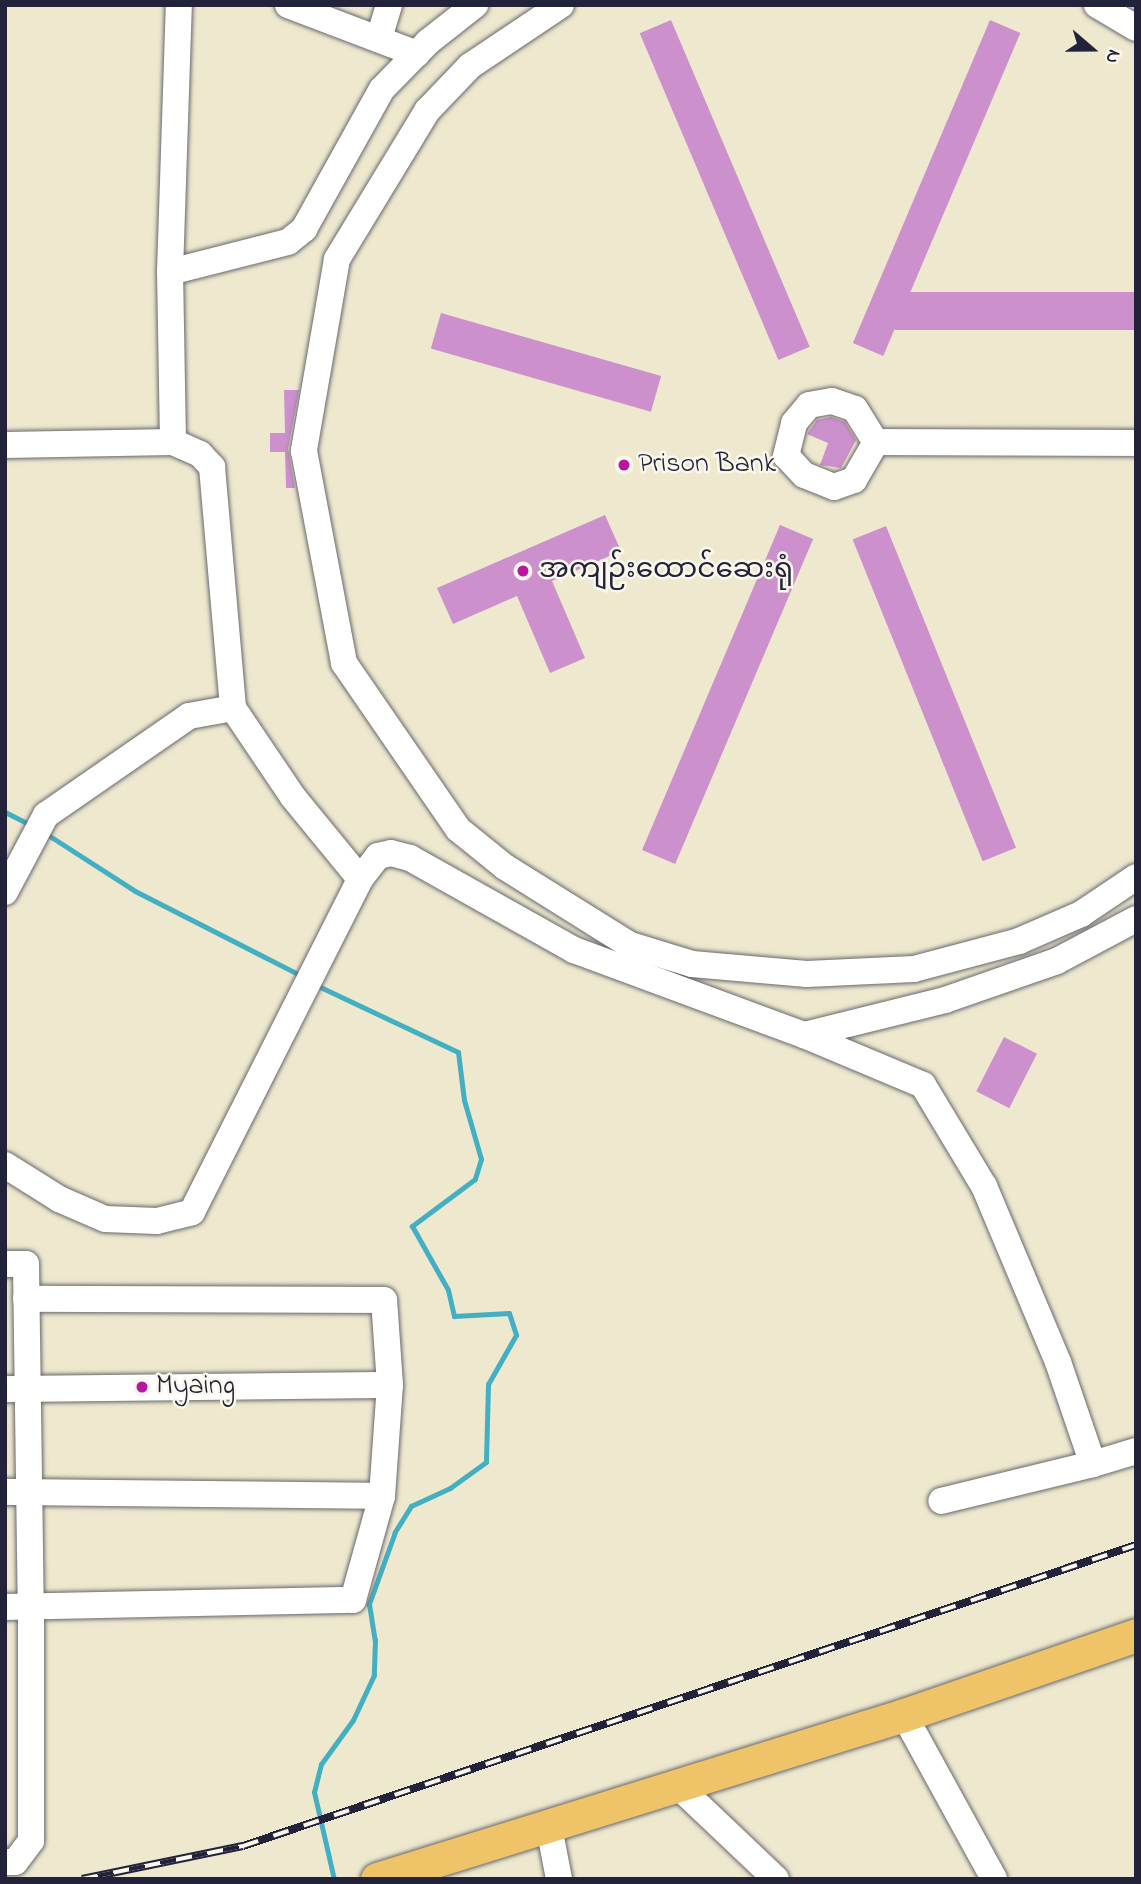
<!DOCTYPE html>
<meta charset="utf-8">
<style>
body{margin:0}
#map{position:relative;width:1141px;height:1884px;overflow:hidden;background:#eee9ce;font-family:"Indie Flower","Noto Sans Myanmar",sans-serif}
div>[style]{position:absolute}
.stream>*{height:5px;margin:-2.5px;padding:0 2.5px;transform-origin:2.5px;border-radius:2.5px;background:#43afc2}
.building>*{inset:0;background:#cc90cc;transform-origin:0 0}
.roads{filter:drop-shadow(0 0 2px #69686e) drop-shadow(0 0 2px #69686e)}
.minor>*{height:26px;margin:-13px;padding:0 13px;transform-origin:13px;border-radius:13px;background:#fff}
.major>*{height:33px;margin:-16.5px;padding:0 16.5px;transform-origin:16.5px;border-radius:16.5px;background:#efc469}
.rail>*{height:8px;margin-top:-4px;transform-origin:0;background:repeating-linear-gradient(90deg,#fbf7ec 0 16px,#22223b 0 32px);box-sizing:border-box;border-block:2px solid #22223b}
.dots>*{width:19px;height:19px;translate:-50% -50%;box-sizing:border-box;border:4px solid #fbf7ec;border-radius:50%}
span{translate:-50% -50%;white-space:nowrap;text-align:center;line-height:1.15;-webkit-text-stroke:5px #fbf7ec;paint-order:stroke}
.poi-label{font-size:28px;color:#22223b}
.left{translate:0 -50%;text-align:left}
.frame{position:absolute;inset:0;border:7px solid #22223b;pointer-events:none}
.north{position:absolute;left:1057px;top:14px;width:70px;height:70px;-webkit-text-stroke:5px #fbf7ec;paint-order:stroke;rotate:110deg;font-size:19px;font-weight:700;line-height:28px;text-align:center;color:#22223b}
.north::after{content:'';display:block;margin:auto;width:24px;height:32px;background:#22223b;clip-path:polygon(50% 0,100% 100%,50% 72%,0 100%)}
</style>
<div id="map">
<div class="stream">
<i style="left:5px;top:812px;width:31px;rotate:27deg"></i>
<i style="left:45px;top:833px;width:107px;rotate:32.8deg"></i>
<i style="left:135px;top:891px;width:187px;rotate:27deg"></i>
<i style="left:316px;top:985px;width:157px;rotate:25.3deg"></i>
<i style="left:458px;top:1052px;width:48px;rotate:82.9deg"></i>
<i style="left:464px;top:1100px;width:61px;rotate:73.9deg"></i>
<i style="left:481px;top:1159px;width:21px;rotate:107deg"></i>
<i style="left:475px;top:1179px;width:79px;rotate:143.3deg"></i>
<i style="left:412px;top:1226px;width:73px;rotate:60.6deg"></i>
<i style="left:448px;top:1290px;width:27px;rotate:77deg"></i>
<i style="left:454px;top:1316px;width:55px;rotate:-3.1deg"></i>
<i style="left:509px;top:1313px;width:23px;rotate:72deg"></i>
<i style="left:516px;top:1335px;width:56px;rotate:119.7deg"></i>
<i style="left:488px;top:1384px;width:78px;rotate:91.5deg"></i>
<i style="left:486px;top:1462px;width:44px;rotate:144.2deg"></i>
<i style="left:450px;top:1488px;width:43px;rotate:155.2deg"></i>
<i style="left:411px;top:1506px;width:31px;rotate:122deg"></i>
<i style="left:395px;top:1532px;width:77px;rotate:109.9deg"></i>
<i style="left:369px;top:1604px;width:36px;rotate:81deg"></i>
<i style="left:375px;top:1640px;width:35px;rotate:92deg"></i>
<i style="left:374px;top:1675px;width:50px;rotate:115deg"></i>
<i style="left:353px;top:1720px;width:54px;rotate:126deg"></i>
<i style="left:321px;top:1764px;width:29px;rotate:104deg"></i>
<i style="left:314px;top:1792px;width:89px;rotate:77.1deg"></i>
</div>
<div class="building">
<i style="left:671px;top:20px;width:355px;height:34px;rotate:67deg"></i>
<i style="left:990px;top:20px;width:33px;height:351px;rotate:23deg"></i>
<i style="left:1136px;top:292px;width:38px;height:241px;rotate:90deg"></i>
<i style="left:441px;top:313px;width:229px;height:37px;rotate:16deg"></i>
<i style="clip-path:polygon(284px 390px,299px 390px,288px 449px,295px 488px,286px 488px,285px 452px,270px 452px,270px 433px,285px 433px)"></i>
<i style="clip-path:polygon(831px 417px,845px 422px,856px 440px,841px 468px,820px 465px,828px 443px,807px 434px,817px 420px)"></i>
<i style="clip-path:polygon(605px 515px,621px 551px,552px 581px,585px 658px,550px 673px,517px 596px,453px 624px,437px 588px)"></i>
<i style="left:780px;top:525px;width:36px;height:353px;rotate:23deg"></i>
<i style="left:886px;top:526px;width:347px;height:36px;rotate:68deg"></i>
<i style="left:1004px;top:1037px;width:37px;height:61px;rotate:27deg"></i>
</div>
<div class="roads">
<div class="minor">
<i style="left:288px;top:5px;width:138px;rotate:20.8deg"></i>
<i style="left:561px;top:5px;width:110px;rotate:146.2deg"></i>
<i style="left:470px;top:66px;width:62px;rotate:133.7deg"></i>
<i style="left:427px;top:111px;width:173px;rotate:121.3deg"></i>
<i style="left:337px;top:259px;width:195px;rotate:99.8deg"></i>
<i style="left:304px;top:451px;width:216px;rotate:79.3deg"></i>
<i style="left:344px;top:663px;width:201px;rotate:55.5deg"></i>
<i style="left:458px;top:829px;width:60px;rotate:39deg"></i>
<i style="left:505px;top:867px;width:147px;rotate:32deg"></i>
<i style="left:630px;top:945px;width:65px;rotate:17deg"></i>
<i style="left:692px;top:964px;width:115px;rotate:5deg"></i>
<i style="left:807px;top:974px;width:107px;rotate:-2.7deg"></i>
<i style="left:914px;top:969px;width:109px;rotate:-14.9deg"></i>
<i style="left:1019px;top:941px;width:68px;rotate:-23.5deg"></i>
<i style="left:1081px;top:914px;width:66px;rotate:-33.9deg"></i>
<i style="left:1097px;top:5px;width:45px;rotate:30.5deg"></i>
<i style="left:379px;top:38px;width:34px;rotate:-73deg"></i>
<i style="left:170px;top:272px;width:122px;rotate:-14.3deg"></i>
<i style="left:288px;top:242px;width:21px;rotate:-39deg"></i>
<i style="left:304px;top:229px;width:160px;rotate:-60.9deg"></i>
<i style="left:382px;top:89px;width:66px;rotate:-45.6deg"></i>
<i style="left:428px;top:42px;width:60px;rotate:-38.2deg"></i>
<i style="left:832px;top:401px;width:24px;rotate:19deg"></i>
<i style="left:855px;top:409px;width:39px;rotate:58deg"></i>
<i style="left:876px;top:442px;width:44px;rotate:120.1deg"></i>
<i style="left:854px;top:480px;width:21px;rotate:161deg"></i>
<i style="left:834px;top:487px;width:32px;rotate:-158deg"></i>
<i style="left:804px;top:475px;width:26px;rotate:-133deg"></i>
<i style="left:786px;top:456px;width:34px;rotate:-76deg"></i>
<i style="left:794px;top:423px;width:23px;rotate:-50deg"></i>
<i style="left:809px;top:405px;width:23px;rotate:-10deg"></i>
<i style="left:173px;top:442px;width:170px;rotate:-91deg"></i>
<i style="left:170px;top:272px;width:267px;rotate:-88.1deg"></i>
<i style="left:876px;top:442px;width:260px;rotate:0.2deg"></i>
<i style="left:5px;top:445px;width:168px;rotate:-1deg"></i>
<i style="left:173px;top:442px;width:30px;rotate:24deg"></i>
<i style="left:200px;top:454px;width:18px;rotate:47deg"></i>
<i style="left:212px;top:467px;width:242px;rotate:85deg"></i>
<i style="left:233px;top:708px;width:107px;rotate:56deg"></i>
<i style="left:293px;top:797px;width:106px;rotate:50.7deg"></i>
<i style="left:5px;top:892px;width:87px;rotate:-62deg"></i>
<i style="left:46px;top:815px;width:174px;rotate:-34.7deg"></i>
<i style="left:189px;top:716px;width:45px;rotate:-10.3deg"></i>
<i style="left:804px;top:1035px;width:145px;rotate:-13.9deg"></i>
<i style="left:945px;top:1000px;width:119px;rotate:-19.2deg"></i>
<i style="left:1057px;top:961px;width:89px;rotate:-28deg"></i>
<i style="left:5px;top:1165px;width:64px;rotate:32.2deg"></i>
<i style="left:59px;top:1199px;width:50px;rotate:23.5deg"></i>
<i style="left:105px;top:1219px;width:52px;rotate:2.2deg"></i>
<i style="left:157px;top:1221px;width:36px;rotate:-14deg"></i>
<i style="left:192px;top:1212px;width:373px;rotate:-63.2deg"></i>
<i style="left:360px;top:879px;width:29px;rotate:-52deg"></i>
<i style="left:378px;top:856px;width:13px;rotate:-13deg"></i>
<i style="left:391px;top:853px;width:20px;rotate:15deg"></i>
<i style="left:410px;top:858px;width:188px;rotate:29.3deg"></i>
<i style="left:574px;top:950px;width:245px;rotate:20.3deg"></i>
<i style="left:804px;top:1035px;width:129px;rotate:22.8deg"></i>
<i style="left:923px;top:1085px;width:118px;rotate:58.9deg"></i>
<i style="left:984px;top:1186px;width:191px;rotate:67.2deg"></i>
<i style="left:1058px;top:1362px;width:108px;rotate:71.1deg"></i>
<i style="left:1093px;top:1464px;width:156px;rotate:166.3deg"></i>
<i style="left:5px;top:1264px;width:21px"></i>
<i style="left:26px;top:1264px;width:341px;rotate:89.2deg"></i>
<i style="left:31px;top:1605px;width:236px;rotate:90deg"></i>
<i style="left:31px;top:1841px;width:26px;rotate:127deg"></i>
<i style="left:15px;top:1862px;width:10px;rotate:180deg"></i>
<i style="left:5px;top:1389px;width:385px;rotate:-0.6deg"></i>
<i style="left:1093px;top:1464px;width:45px;rotate:-16.8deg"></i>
<i style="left:5px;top:1492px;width:377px;rotate:0.6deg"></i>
<i style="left:5px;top:1607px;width:348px;rotate:-1.2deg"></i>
<i style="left:353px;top:1600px;width:108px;rotate:-74.4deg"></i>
<i style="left:382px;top:1496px;width:111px;rotate:-85.9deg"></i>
<i style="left:390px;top:1385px;width:85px;rotate:-94deg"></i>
<i style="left:384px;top:1300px;width:358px;rotate:-179.8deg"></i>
<i style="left:904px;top:1715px;width:187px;rotate:61.2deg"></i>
<i style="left:678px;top:1786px;width:135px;rotate:43.5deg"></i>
<i style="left:549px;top:1827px;width:53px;rotate:79.1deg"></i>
</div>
<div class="major">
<i style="left:377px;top:1879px;width:552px;rotate:-17.29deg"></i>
<i style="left:904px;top:1715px;width:245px;rotate:-19deg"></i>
</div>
</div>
<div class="rail">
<i style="left:82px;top:1879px;width:164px;rotate:-11.6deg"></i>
<i style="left:243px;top:1846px;width:942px;rotate:-18.63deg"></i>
</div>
<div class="dots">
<i style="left:624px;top:465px;background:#b5179e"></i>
<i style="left:523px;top:571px;background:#b5179e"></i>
<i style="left:142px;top:1387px;background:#b5179e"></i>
</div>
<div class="poi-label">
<span class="left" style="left:638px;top:465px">Prison Bank</span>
<span class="left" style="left:539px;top:571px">အကျဉ်းထောင်ဆေးရုံ</span>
<span class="left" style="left:156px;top:1387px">Myaing</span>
</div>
<div class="frame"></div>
<div class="north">N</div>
</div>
